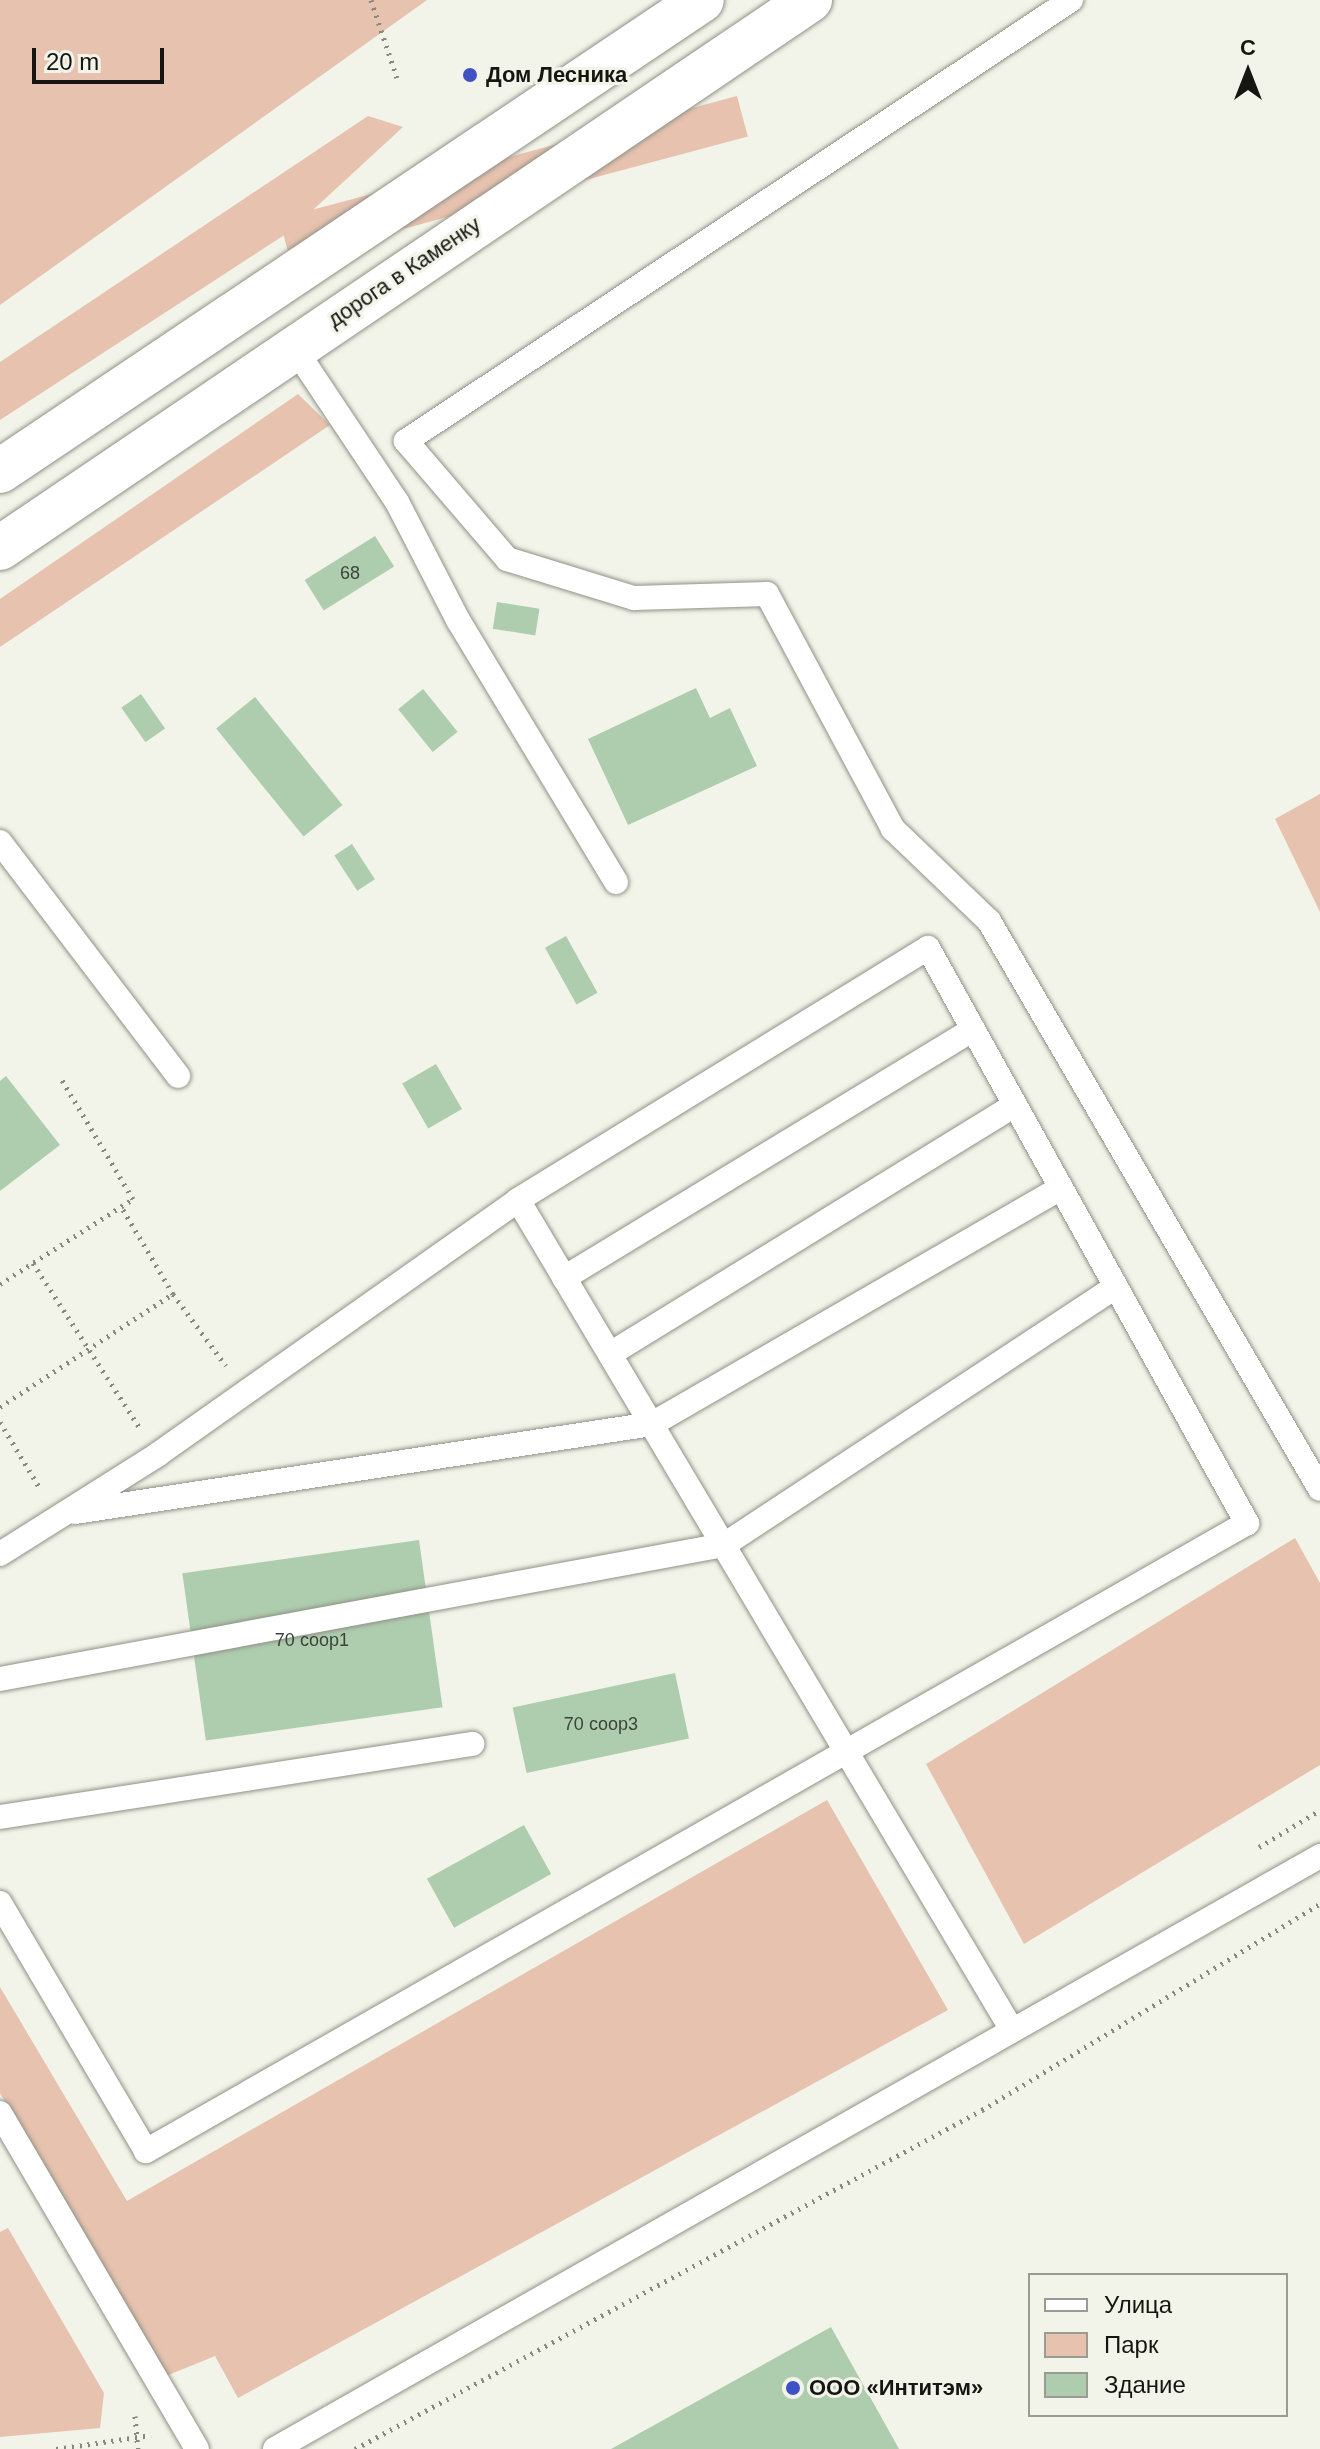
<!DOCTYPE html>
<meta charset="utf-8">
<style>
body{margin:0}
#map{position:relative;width:1320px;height:2449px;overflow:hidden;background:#f3f4e9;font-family:Helvetica,sans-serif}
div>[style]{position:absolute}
.green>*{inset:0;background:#e6c2af;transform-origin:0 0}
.building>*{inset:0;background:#aecdae;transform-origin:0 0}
.path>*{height:5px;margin-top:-2.5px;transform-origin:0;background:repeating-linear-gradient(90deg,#878880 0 2px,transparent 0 8px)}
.roads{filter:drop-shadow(0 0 2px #909187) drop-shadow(0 0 2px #909187)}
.lane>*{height:24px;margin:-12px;padding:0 12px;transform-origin:12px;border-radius:12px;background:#fff}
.secondary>*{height:44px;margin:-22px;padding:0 22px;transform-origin:22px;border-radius:22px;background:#fff}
.dots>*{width:22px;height:22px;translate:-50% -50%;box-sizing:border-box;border:4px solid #f3f4e9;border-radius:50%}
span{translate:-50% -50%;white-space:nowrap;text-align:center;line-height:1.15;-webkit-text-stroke:6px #f3f4e9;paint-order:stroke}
.number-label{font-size:18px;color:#3b4339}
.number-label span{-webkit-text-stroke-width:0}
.poi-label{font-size:22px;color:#151512;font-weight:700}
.left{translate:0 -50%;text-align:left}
.street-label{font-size:22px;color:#151512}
.legend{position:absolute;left:1028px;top:2273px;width:260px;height:144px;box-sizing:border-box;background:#f3f4e9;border:2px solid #9a9b93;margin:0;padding:10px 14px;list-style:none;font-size:24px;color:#151512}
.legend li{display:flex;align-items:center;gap:16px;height:40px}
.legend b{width:40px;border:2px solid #9a9b93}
.north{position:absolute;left:1208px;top:32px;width:80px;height:80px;-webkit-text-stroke:6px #f3f4e9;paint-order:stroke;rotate:0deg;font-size:22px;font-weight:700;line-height:32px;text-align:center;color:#151512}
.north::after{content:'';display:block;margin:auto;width:28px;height:36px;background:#151512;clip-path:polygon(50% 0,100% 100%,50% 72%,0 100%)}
.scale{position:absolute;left:32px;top:48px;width:132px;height:36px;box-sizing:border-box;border:4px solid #151512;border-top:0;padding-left:10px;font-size:24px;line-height:28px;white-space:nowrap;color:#151512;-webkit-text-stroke:6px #f3f4e9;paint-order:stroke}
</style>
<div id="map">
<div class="green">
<i style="clip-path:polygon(0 0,427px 0,0 305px)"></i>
<i style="left:737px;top:96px;width:42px;height:474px;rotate:75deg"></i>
<i style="clip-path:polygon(368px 116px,403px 127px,289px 232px,0 420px,0 362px)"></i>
<i style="clip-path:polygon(298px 394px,330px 425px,0 647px,0 599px)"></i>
<i style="clip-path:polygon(1320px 794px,1320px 912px,1275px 819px)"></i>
<i style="clip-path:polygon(1295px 1538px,1320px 1583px,1320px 1765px,1024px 1944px,926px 1764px)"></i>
<i style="clip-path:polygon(827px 1800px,948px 2010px,238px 2398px,215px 2356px,166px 2376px,0 2093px,0 1987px,127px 2201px)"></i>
<i style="clip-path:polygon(8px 2228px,104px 2393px,100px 2428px,0 2437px,0 2232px)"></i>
</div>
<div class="building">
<i style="left:375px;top:536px;width:36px;height:83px;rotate:58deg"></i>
<i style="left:497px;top:602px;width:43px;height:27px;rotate:9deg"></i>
<i style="clip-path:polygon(696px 688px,710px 718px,730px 708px,757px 766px,628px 825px,588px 739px)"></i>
<i style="left:423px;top:689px;width:55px;height:32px;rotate:51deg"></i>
<i style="left:141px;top:694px;width:42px;height:24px;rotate:55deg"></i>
<i style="left:255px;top:697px;width:139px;height:50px;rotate:51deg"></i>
<i style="left:352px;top:844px;width:42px;height:21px;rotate:57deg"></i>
<i style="left:566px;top:936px;width:65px;height:24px;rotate:61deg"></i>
<i style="left:436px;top:1064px;width:52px;height:39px;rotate:60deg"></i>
<i style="clip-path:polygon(6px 1076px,60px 1145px,0 1191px,0 1081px)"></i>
<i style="left:419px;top:1540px;width:169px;height:239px;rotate:82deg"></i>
<i style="left:675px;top:1673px;width:67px;height:166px;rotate:78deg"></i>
<i style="left:524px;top:1825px;width:56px;height:111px;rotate:61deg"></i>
<i style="clip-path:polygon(831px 2327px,899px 2449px,611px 2449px)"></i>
</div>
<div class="path">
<i style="left:371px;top:0;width:82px;rotate:71.6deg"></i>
<i style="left:33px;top:1263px;width:195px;rotate:57.1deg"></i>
<i style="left:0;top:1284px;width:158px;rotate:-32.6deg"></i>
<i style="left:133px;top:1199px;width:139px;rotate:-120.8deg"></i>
<i style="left:173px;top:1294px;width:89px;rotate:53.6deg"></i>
<i style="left:0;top:1407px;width:207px;rotate:-33.2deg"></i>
<i style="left:173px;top:1294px;width:102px;rotate:-120.6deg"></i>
<i style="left:0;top:1422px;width:79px;rotate:58.9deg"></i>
<i style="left:1259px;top:1847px;width:71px;rotate:-31.2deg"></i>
<i style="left:135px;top:2416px;width:33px;rotate:85deg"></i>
<i style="left:56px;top:2449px;width:96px;rotate:-8.4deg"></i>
<i style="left:355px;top:2449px;width:713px;rotate:-28.4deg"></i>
<i style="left:982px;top:2110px;width:396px;rotate:-31.4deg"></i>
</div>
<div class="roads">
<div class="lane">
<i style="left:1071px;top:0;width:798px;rotate:146.45deg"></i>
<i style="left:406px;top:441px;width:155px;rotate:49.4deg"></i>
<i style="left:507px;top:559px;width:133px;rotate:17.1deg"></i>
<i style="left:634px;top:598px;width:133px;rotate:-1.7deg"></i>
<i style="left:767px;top:594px;width:267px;rotate:61.8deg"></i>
<i style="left:893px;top:829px;width:133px;rotate:43.8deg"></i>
<i style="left:989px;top:921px;width:657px;rotate:59.77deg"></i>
<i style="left:293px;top:346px;width:187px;rotate:56.3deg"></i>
<i style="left:397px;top:502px;width:133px;rotate:62.7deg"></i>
<i style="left:458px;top:620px;width:306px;rotate:58.9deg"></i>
<i style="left:0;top:842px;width:294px;rotate:52.7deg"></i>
<i style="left:518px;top:1200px;width:966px;rotate:59.24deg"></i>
<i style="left:564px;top:1278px;width:479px;rotate:-31.3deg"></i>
<i style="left:610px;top:1354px;width:475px;rotate:-31.6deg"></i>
<i style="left:75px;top:1512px;width:584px;rotate:-8.67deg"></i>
<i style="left:652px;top:1424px;width:472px;rotate:-30deg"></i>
<i style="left:0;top:1554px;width:186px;rotate:-32.2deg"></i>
<i style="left:157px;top:1455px;width:442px;rotate:-35.2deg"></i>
<i style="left:518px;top:1200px;width:481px;rotate:-31.6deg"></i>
<i style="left:928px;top:948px;width:658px;rotate:60.98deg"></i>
<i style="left:1247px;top:1523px;width:1268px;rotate:150.3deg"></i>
<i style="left:146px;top:2151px;width:288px;rotate:-120.5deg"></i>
<i style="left:0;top:1679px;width:736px;rotate:-10.49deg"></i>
<i style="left:724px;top:1545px;width:469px;rotate:-33.4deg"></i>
<i style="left:0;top:1817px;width:478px;rotate:-8.8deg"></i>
<i style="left:0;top:2113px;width:389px;rotate:59.6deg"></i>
<i style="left:275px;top:2449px;width:1202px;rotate:-29.57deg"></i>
</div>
<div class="secondary">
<i style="left:0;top:471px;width:845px;rotate:-33.86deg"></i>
<i style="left:0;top:548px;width:978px;rotate:-34.08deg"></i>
</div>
</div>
<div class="dots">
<i style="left:470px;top:75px;background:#4051c5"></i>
<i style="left:793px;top:2388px;background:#4051c5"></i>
</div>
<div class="number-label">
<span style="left:350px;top:573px">68</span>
<span style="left:312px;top:1640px">70 соор1</span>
<span style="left:601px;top:1724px">70 соор3</span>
</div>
<div class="poi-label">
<span class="left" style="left:486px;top:75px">Дом Лесника</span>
<span class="left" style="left:809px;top:2388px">ООО «Интитэм»</span>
</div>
<div class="street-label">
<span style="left:404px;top:272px;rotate:-34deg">дорога в Каменку</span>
</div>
<ul class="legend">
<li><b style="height:10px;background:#fff"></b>Улица</li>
<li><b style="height:22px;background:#e6c2af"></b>Парк</li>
<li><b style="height:22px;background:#aecdae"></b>Здание</li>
</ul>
<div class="north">С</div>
<div class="scale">20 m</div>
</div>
